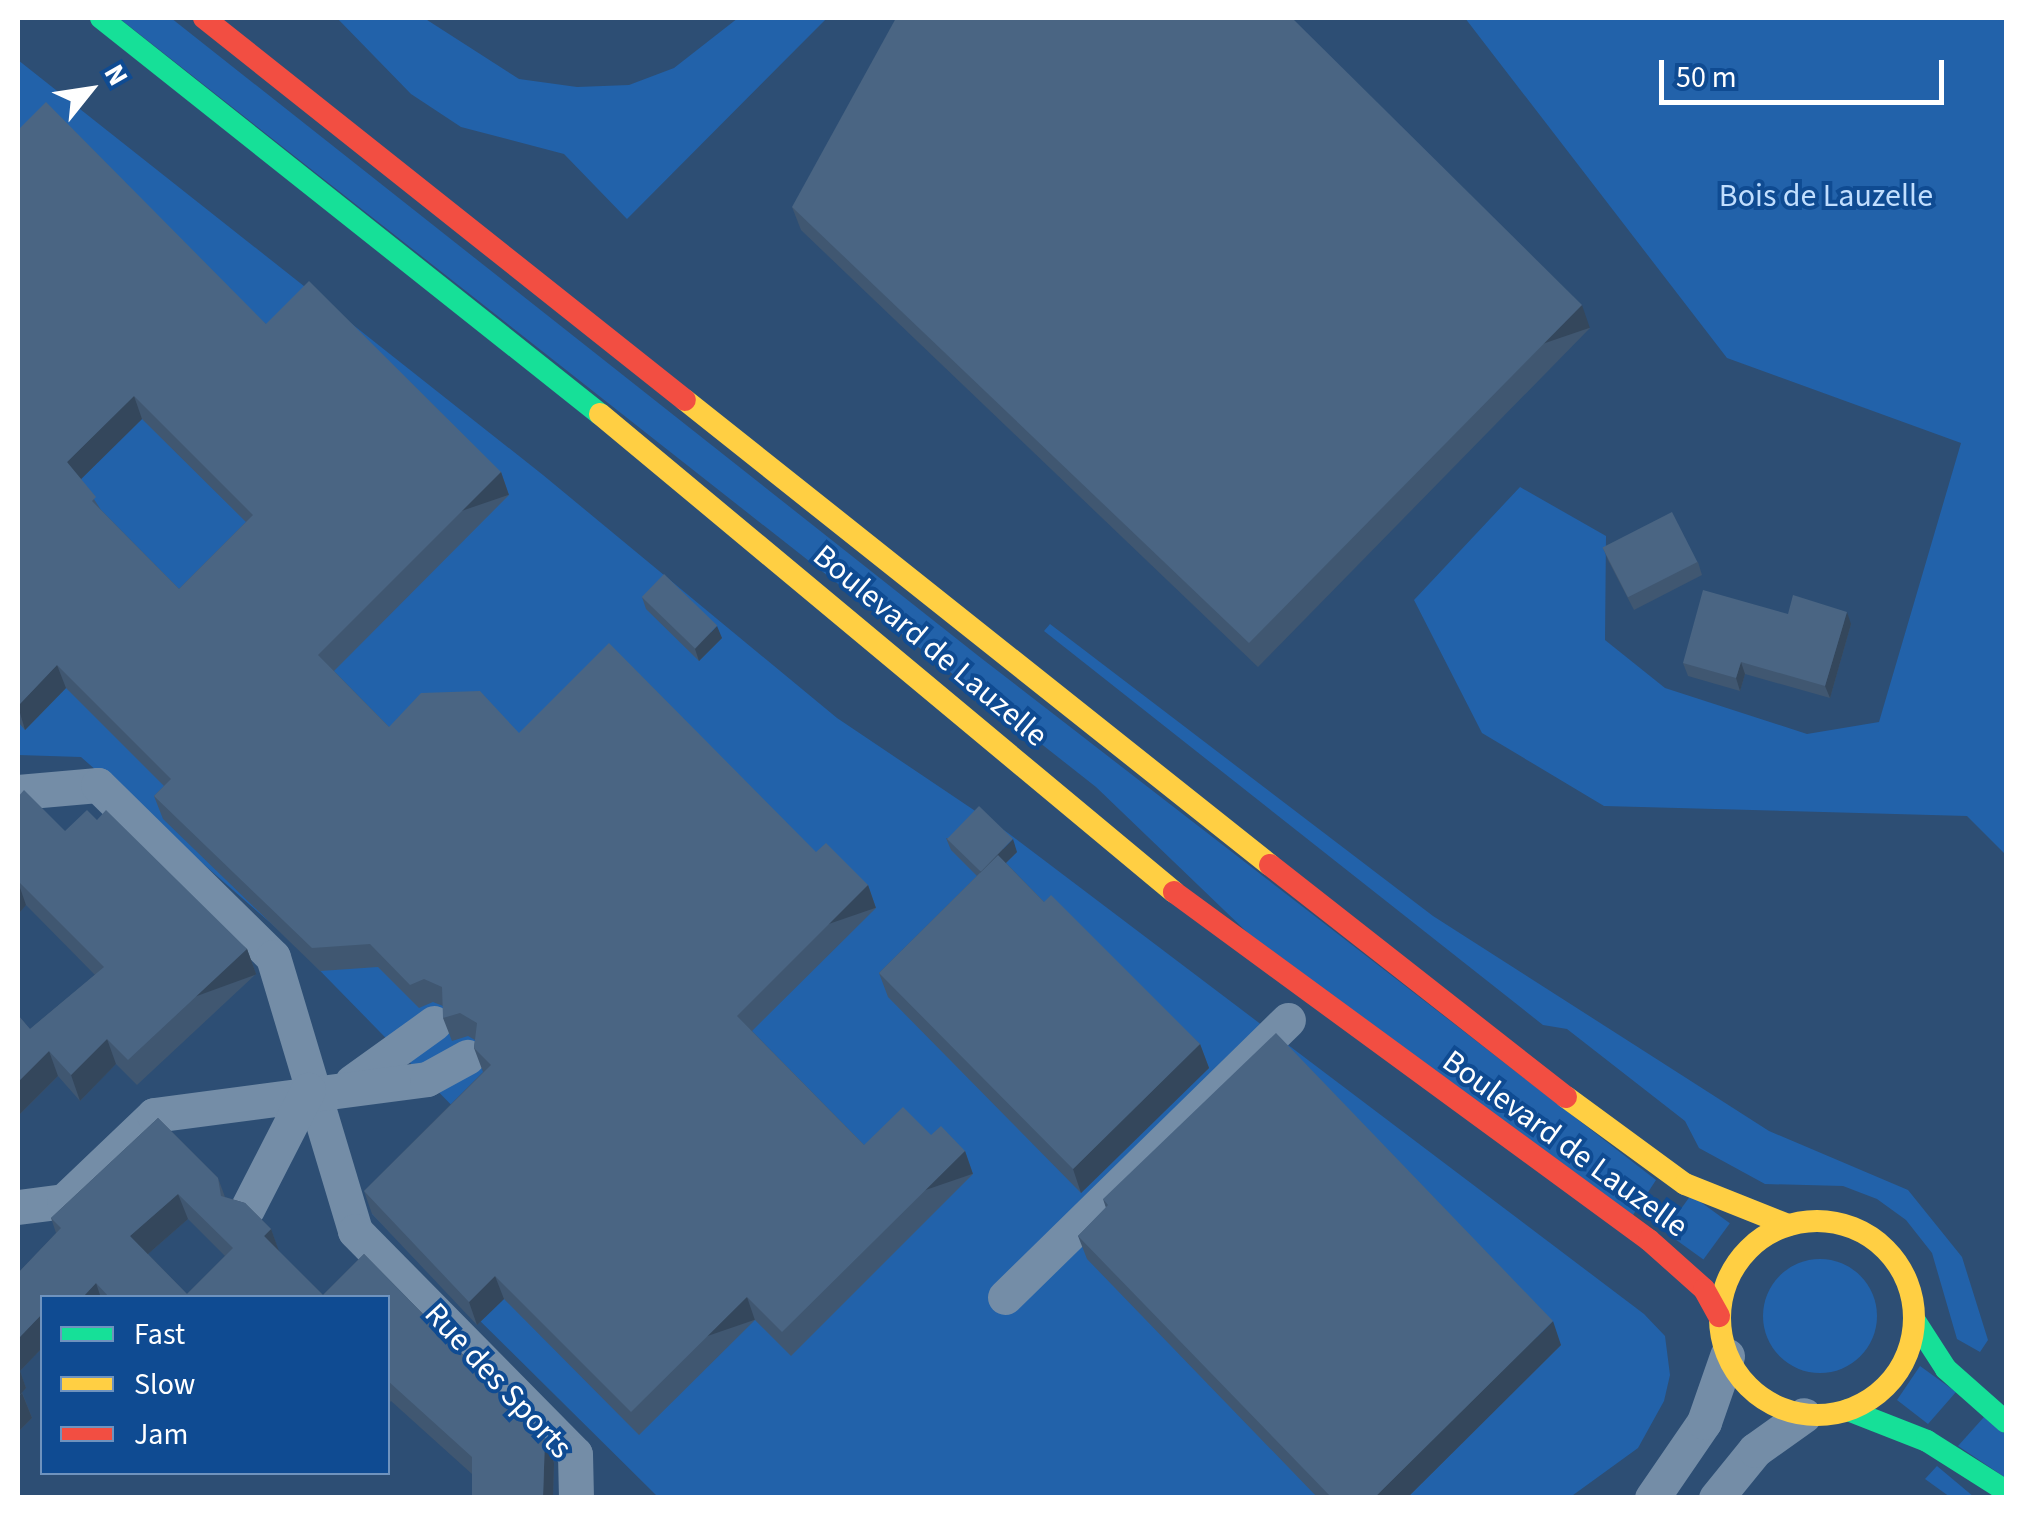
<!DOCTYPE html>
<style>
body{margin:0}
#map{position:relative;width:2024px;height:1515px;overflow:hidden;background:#2d4e74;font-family:"Source Sans 3",sans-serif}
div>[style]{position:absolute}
.green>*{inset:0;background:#2262aa;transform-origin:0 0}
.round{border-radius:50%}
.street>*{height:35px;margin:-17.5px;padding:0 17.5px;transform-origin:17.5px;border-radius:17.5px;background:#748da7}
.fast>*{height:22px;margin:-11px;padding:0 11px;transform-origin:11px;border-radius:11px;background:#16e098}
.slow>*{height:22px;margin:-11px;padding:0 11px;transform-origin:11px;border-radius:11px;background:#ffcf43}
.slow>.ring{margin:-11px;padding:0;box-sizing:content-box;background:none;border:22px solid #ffcf43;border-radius:50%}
.jam>*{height:22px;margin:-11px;padding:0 11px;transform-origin:11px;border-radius:11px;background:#f24e42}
.wall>*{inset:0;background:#405771}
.shaded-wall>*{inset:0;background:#34475c;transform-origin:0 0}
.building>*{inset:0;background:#4a6583;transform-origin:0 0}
span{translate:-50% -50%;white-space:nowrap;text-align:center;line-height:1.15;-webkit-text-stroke:8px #0f4b92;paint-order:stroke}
.park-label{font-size:32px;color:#c1defe}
.street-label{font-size:32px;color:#fff}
.frame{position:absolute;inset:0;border:20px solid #fff;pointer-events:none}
.legend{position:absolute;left:40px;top:1295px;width:350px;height:180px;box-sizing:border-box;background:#0f4b92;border:2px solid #6f93be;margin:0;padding:12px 18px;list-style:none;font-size:30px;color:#fff}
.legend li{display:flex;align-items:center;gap:20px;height:50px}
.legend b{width:50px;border:2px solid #6f93be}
.north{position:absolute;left:40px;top:40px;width:100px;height:100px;-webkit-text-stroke:8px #0f4b92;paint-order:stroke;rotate:60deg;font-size:28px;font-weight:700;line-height:40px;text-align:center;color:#fff}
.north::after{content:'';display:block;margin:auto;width:35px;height:45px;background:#fff;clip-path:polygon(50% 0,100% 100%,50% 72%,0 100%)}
.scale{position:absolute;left:1659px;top:60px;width:285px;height:45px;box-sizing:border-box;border:5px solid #fff;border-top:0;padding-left:12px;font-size:30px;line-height:35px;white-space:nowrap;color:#fff;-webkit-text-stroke:8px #0f4b92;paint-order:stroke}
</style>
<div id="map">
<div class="green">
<i style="clip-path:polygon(119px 18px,171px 18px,981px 658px,1656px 1180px,1633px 1215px,1250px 935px,1096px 787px)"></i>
<i style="clip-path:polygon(337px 18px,424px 18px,519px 79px,577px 87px,629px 85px,674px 68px,738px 18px,827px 18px,627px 219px,564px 154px,461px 127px,411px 94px)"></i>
<i style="clip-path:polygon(1465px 18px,2006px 18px,2006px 855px,1967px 816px,1604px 806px,1482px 733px,1414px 600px,1520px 487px,1606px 536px,1605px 640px,1665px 688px,1807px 734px,1879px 722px,1961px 443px,1727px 358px)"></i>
<i style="clip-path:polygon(18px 60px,543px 475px,837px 718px,1008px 833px,1644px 1314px,1665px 1336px,1670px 1375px,1664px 1401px,1638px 1448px,1569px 1498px,658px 1497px,372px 1214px,466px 1120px,290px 940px,81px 757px,18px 755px)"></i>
<i style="clip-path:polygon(1050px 624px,1433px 916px,1769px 1131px,1908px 1190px,1962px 1257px,1988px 1340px,1980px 1352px,1957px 1339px,1932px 1253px,1906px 1220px,1877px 1199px,1843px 1186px,1765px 1184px,1699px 1148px,1685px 1121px,1567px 1029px,1543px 1025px,1044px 631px)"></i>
<i style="left:1691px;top:1195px;width:48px;height:45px;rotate:36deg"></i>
<i class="round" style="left:1763px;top:1259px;width:114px;height:114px"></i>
<i style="clip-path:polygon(1920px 1366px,1956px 1392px,1928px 1424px,1897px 1400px)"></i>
<i style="clip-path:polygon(1984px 1417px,2006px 1435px,2006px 1478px,1958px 1446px)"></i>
<i style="clip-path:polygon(1937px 1466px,1974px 1497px,1950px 1497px,1925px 1479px)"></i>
</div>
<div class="street">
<i style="left:18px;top:792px;width:80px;rotate:-5deg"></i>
<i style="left:98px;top:785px;width:245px;rotate:44.5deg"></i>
<i style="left:273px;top:957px;width:286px;rotate:73.3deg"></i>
<i style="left:355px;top:1231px;width:313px;rotate:45.4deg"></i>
<i style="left:575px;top:1454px;width:44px;rotate:88.7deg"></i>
<i style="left:352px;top:1082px;width:101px;rotate:-35.7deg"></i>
<i style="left:18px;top:1207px;width:46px;rotate:-7.4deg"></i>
<i style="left:64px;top:1201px;width:124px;rotate:-43.7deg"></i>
<i style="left:154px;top:1115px;width:275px;rotate:-7.5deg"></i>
<i style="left:427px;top:1079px;width:46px;rotate:-28.8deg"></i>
<i style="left:247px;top:1209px;width:134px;rotate:-62.9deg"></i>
<i style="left:1005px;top:1297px;width:396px;rotate:-44.4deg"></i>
<i style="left:1652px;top:1498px;width:92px;rotate:-55.6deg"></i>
<i style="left:1704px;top:1422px;width:70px;rotate:-70.8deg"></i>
<i style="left:1716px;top:1498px;width:62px;rotate:-50.9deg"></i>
<i style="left:1755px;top:1450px;width:60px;rotate:-35.5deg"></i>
</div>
<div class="fast">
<i style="left:101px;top:18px;width:637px;rotate:38.44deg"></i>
<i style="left:1915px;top:1321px;width:57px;rotate:57.1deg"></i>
<i style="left:1946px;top:1369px;width:80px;rotate:41.5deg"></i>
<i style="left:1848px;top:1410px;width:85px;rotate:21.4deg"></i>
<i style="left:1927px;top:1441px;width:93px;rotate:32.3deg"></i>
</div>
<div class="slow">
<i style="left:685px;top:400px;width:747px;rotate:38.48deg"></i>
<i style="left:600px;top:414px;width:747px;rotate:39.79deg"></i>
<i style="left:1566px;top:1097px;width:147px;rotate:36.2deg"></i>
<i style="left:1685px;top:1184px;width:111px;rotate:21.7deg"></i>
<i class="ring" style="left:1720px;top:1221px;width:172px;height:172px"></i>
</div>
<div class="jam">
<i style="left:204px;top:18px;width:614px;rotate:38.46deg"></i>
<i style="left:1270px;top:865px;width:376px;rotate:38.1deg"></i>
<i style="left:1174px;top:892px;width:589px;rotate:36.23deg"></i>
<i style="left:1649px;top:1240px;width:74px;rotate:41.7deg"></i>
<i style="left:1704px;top:1289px;width:31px;rotate:61deg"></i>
</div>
<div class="wall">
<i style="clip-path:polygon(evenodd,18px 130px,266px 324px,501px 472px,509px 495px,334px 671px,389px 727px,519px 733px,816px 852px,868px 885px,876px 908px,752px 1031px,864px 1145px,931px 1135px,965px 1151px,973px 1174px,791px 1356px,755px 1320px,639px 1435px,504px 1299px,477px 1325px,372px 1214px,364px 1191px,483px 1072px,474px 1048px,475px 1040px,468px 1036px,452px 1041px,443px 1018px,443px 1006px,433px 1002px,419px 1008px,378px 967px,320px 971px,163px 819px,154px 796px,164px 786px,66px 688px,25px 730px,18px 722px,18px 130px,142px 419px,246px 522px,179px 589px,101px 510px,81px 479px,142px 419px)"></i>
<i style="clip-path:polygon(792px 207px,1590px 328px,1258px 667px,801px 230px)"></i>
<i style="clip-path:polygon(1603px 548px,1698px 562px,1702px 575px,1634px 610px,1608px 560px)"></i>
<i style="clip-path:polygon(642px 597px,722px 638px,699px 661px,646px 609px)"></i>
<i style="clip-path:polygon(1788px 614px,1851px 624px,1830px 698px,1745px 674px,1740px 691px,1688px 676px,1683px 663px)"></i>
<i style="clip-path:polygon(18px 797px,65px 831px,97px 820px,247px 949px,256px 974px,137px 1085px,116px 1064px,80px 1101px,58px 1076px,18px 1116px,18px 1015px,30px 1029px,95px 975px,26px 905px,20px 912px,18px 909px)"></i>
<i style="clip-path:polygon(946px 838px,1017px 852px,1006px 863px,1044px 902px,1200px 1044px,1209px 1068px,1081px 1193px,888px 997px,879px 973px,977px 876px,951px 850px)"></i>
<i style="clip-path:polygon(evenodd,158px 1118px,218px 1178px,225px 1197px,245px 1203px,271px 1229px,279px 1252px,323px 1295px,364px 1254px,545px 1438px,554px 1463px,553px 1498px,472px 1498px,472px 1474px,391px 1401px,388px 1404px,388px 1298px,42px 1298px,42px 1348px,20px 1371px,26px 1388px,22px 1392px,32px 1418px,18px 1432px,18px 1273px,56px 1233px,51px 1218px,158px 1118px,188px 1219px,225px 1256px,187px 1294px,148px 1254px,188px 1219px)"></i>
<i style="clip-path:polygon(1103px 1199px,1561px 1345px,1407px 1498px,1318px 1498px,1087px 1259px,1078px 1236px,1106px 1208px)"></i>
</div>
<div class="shaded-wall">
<i style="left:1582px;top:305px;width:24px;height:474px;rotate:71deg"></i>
<i style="clip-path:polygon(134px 396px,142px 419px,75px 485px,67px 462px)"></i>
<i style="left:501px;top:472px;width:24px;height:259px;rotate:71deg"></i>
<i style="clip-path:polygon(1847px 612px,1851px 624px,1830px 698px,1825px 686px)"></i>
<i style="clip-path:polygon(717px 626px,722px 638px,699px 661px,695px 649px)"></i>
<i style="clip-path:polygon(1741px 662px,1745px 674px,1740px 691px,1736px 678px)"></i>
<i style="clip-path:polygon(57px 665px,66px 688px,25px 730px,18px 706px)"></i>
<i style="clip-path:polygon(1013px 839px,1017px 852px,984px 884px,980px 872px)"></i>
<i style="clip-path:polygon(18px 882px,26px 905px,20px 912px,18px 905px)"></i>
<i style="left:868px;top:885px;width:24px;height:185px;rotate:71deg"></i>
<i style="left:247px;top:949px;width:27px;height:163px;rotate:70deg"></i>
<i style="clip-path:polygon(107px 1039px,116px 1064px,80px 1101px,71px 1075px)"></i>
<i style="clip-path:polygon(1200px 1044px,1209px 1068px,1081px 1193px,1073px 1169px)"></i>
<i style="clip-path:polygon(49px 1051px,58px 1076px,18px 1116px,18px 1082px)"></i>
<i style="left:965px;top:1151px;width:24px;height:257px;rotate:71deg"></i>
<i style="clip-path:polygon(178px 1194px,188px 1219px,140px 1261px,130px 1236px)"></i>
<i style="clip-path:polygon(271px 1229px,280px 1254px,264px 1236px)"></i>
<i style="clip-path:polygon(495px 1276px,504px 1299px,477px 1325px,469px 1302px)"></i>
<i style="clip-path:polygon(96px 1283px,101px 1298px,82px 1298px)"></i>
<i style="left:747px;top:1297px;width:24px;height:163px;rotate:71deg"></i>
<i style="clip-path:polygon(42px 1314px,42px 1348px,20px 1371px,26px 1388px,18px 1397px,18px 1339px)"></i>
<i style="clip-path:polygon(1553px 1321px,1561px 1345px,1407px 1498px,1374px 1498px)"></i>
<i style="clip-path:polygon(22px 1393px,32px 1418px,18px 1432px,18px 1398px)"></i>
<i style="clip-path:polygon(545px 1438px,554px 1463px,553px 1498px,543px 1498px)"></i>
</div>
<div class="building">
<i style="clip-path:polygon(896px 18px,1292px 18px,1582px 305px,1249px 643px,792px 207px)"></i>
<i style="clip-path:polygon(evenodd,46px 102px,266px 324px,309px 281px,501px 472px,318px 655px,389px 727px,421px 693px,480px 691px,519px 733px,609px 643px,816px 852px,826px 843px,868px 885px,737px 1016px,864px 1145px,903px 1107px,931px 1135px,941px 1126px,965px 1151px,782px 1332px,747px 1297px,631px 1412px,495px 1276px,469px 1302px,364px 1191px,491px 1065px,474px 1048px,477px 1023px,460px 1013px,443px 1018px,442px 987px,424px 979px,410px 985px,370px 944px,312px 948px,154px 796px,171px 779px,57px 665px,18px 706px,18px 130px,46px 102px,134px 396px,253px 515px,179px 589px,92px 501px,96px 497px,67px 462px,134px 396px)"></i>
<i style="left:1672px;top:512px;width:56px;height:78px;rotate:63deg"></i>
<i style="left:664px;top:574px;width:74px;height:32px;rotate:44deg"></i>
<i style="clip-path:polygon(1703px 590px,1788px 614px,1793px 595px,1847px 612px,1825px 686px,1741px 662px,1736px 678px,1683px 663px)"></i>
<i style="clip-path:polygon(24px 790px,65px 831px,87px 810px,97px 820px,106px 810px,247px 949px,128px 1060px,107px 1039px,71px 1075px,49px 1051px,18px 1082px,18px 1015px,30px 1029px,104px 967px,18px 881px,18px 797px)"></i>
<i style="left:979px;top:806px;width:47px;height:46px;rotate:44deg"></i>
<i style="clip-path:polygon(998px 855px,1044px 902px,1051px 895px,1200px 1044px,1073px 1169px,879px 973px)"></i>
<i style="clip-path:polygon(1276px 1033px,1553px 1321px,1374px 1498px,1332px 1498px,1078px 1236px,1108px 1205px,1103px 1199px)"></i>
<i style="clip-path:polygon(evenodd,158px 1118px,218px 1178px,221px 1196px,245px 1203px,271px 1229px,264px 1236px,323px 1295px,364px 1254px,545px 1438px,543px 1498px,472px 1498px,472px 1457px,388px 1381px,388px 1298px,110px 1298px,96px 1283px,82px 1298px,42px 1298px,42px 1314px,18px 1339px,18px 1273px,61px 1228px,51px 1218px,158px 1118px,178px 1194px,233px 1248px,187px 1294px,130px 1236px,178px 1194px)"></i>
</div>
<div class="park-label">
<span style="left:1826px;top:196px">Bois de Lauzelle</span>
</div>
<div class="street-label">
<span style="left:930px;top:646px;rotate:40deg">Boulevard de Lauzelle</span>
<span style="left:1565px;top:1144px;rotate:36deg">Boulevard de Lauzelle</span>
<span style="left:498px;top:1381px;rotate:47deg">Rue des Sports</span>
</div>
<div class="frame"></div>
<ul class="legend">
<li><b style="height:12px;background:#16e098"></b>Fast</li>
<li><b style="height:12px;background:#ffcf43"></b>Slow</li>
<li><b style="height:12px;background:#f24e42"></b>Jam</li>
</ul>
<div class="north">N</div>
<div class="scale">50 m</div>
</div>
